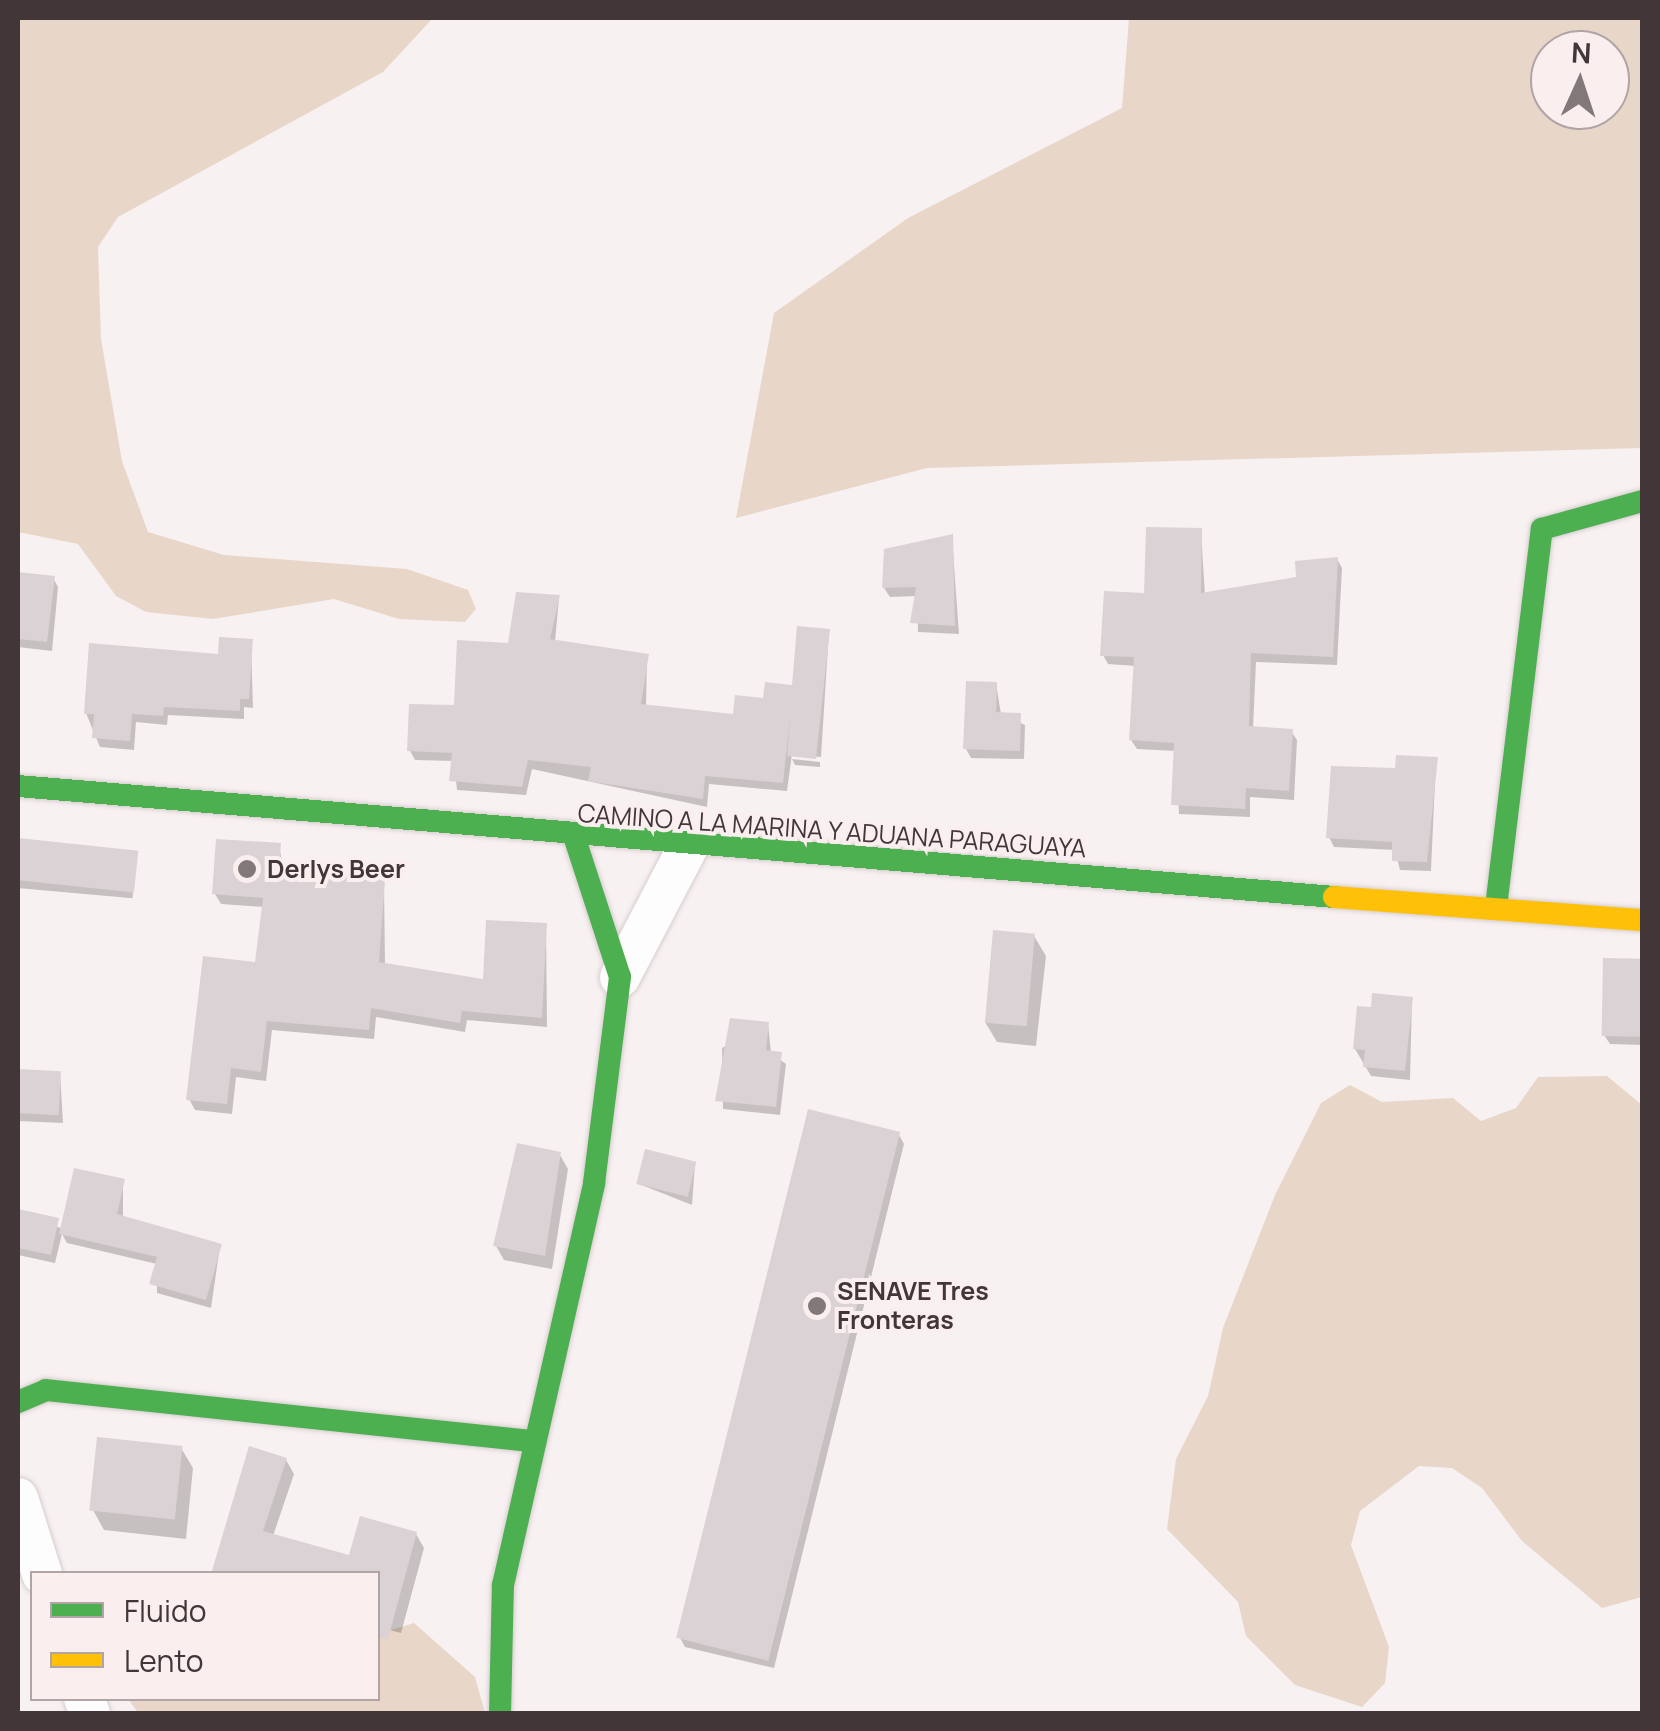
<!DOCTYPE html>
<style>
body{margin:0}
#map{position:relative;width:1660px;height:1731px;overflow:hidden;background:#f8f1f2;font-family:Manrope,sans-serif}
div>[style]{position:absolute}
.green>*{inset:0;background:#e8d7c8}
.shadow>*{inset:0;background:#0003;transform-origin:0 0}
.building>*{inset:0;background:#dad2d5;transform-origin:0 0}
.roads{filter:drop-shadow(0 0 2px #d7cdce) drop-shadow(0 0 2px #d7cdce)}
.street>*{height:40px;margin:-20px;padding:0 20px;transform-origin:20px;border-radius:20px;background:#fefdfd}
.fast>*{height:22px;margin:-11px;padding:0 11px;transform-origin:11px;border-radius:11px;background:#4caf50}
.slow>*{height:22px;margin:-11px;padding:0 11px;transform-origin:11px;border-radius:11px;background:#ffc107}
.dots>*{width:28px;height:28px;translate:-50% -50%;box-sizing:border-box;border:5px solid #fbeeef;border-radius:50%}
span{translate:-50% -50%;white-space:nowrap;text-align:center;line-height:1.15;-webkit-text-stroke:8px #fbeeef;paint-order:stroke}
.street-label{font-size:25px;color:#423638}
.poi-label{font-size:25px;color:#423638;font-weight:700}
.left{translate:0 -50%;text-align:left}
.frame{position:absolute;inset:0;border:20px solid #423638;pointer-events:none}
.legend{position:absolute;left:30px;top:1571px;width:350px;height:130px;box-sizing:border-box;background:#fbeeef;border:2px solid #b1a4a6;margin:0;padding:12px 18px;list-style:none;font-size:30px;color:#423638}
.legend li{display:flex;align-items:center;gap:20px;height:50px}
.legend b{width:50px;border:2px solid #b1a4a6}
.north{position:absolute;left:1530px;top:30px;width:100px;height:100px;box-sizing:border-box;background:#fbeeef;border:2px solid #b1a4a6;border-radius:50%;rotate:3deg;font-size:28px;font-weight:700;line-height:40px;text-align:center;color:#423638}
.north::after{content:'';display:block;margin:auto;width:35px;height:45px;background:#827779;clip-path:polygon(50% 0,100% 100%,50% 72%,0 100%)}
</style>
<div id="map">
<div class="green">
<i style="clip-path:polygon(18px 18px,433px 18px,383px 72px,118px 217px,98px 247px,101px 339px,122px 461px,148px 532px,224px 555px,407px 569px,468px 590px,476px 609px,465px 622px,399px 619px,334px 599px,213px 619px,146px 612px,116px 596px,78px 544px,18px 532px)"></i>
<i style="clip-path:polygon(evenodd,1129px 18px,1642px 18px,1642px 448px,927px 468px,736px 518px,774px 313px,908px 218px,1122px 108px,1129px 18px,1550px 50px,1610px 50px,1610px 110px,1550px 110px,1550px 50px)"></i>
<i style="clip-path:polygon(1607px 1076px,1642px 1105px,1642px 1597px,1602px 1608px,1522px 1541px,1482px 1488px,1452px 1468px,1419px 1466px,1360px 1511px,1351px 1545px,1389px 1647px,1385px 1683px,1362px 1707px,1295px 1685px,1246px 1636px,1238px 1602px,1167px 1529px,1176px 1459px,1208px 1396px,1223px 1328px,1275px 1195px,1321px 1103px,1350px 1085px,1382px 1102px,1453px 1098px,1481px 1121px,1516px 1108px,1538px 1077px)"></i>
<i style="clip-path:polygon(414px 1623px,475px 1677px,485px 1713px,139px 1714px,128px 1699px,378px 1698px,378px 1634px)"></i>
</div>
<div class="shadow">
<i style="clip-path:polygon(1201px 531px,1205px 595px,1299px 579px,1337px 559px,1342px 568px,1337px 665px,1256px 662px,1253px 729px,1291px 731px,1297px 740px,1294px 800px,1250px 797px,1250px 817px,1179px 814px,1176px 751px,1137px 749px,1131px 740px,1136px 666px,1108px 664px,1103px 655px)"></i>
<i style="clip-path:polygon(952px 537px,959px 634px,918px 632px,917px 596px,890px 597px,884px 588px)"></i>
<i style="clip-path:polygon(18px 574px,53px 578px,58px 587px,52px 651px,18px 647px)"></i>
<i style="clip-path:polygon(559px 598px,555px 642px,647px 657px,646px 707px,735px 716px,795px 688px,829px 631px,821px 757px,792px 754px,787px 791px,709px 784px,707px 807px,532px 769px,526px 795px,457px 790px,454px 761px,415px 760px,410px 751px)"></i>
<i style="clip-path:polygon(251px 641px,253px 708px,244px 707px,244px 719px,168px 715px,167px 725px,136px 722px,134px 750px,100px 747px,86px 713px)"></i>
<i style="clip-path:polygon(996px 684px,1001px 714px,1025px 725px,1024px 759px,971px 758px,966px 749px)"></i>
<i style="clip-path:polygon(792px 759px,820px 762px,820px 767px,795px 765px)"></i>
<i style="clip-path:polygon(1436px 759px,1431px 871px,1400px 870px,1395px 850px,1334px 847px,1329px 837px,1398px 771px)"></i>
<i style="left:18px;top:842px;width:119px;height:46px;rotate:5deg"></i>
<i style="clip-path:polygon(279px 846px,284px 871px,384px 882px,385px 965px,485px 982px,546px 925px,547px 1027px,467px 1020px,465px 1032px,376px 1017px,374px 1039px,272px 1030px,266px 1081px,236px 1077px,232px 1114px,195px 1110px,189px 1099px,257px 965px,264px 907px,221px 904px,215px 894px)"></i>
<i style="clip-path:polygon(1034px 936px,1046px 956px,1036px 1046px,997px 1042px,985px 1022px)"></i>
<i style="clip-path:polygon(1641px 961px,1642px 1045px,1610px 1044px,1604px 1035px)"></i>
<i style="clip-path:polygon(1412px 999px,1410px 1080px,1371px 1076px,1355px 1049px,1373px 1010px)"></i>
<i style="clip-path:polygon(768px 1024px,771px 1053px,786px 1064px,780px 1115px,723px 1109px,722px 1048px)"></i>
<i style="clip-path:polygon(18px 1071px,60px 1073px,63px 1123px,18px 1121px)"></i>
<i style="clip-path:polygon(899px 1135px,904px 1144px,774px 1668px,685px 1647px,680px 1638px)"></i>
<i style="clip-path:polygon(560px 1155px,568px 1169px,552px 1269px,504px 1260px,496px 1246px)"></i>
<i style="clip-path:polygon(695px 1164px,692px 1205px,639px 1184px)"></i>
<i style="clip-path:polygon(123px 1181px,123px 1219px,220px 1246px,211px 1308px,157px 1293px,157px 1264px,67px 1243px,62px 1234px,55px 1263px,18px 1255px,18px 1211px,63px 1229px)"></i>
<i style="clip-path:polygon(181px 1448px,193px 1468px,186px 1539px,104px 1530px,93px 1510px)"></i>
<i style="clip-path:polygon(286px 1460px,294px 1474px,273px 1536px,351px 1558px,416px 1534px,424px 1548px,401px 1633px,378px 1627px,378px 1574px,213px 1574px)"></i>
</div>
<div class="building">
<i style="clip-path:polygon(1146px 527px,1202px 528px,1201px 593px,1296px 577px,1295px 561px,1338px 557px,1333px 657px,1251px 653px,1249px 726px,1293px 729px,1289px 791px,1246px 788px,1245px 809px,1171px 805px,1174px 743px,1129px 740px,1134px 657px,1100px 656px,1104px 591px,1144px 593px)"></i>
<i style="clip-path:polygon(953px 534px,955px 626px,910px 623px,916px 587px,882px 588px,884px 549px)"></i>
<i style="clip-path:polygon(18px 572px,55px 576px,47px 642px,18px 639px)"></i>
<i style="clip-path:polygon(516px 592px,560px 595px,550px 639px,649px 654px,641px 704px,733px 714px,735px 695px,763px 698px,765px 682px,792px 685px,797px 626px,830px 629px,816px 759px,787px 756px,790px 718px,783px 783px,705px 776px,703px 799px,588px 781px,591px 767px,528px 760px,522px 787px,449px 781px,452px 753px,407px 751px,409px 704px,454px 705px,457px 640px,508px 643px)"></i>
<i style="clip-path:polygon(219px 637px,253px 639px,249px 699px,240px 699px,240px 711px,164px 707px,163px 716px,132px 714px,130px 741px,92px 738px,94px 714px,84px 714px,89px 643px,218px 654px)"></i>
<i style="clip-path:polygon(966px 681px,997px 682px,996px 712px,1021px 713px,1020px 751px,963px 749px)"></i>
<i style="clip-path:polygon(1396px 755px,1438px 757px,1427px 862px,1392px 861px,1392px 842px,1326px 838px,1331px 766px,1395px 768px)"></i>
<i style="left:18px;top:838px;width:121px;height:42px;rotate:6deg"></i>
<i style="clip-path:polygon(216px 839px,281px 843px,279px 868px,385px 880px,379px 962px,483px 979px,486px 920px,547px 923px,542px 1018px,462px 1011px,460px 1023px,371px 1008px,369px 1030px,267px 1021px,261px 1072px,231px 1068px,227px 1104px,186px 1100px,203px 956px,255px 962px,263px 898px,212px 894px)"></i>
<i style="left:993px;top:930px;width:42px;height:93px;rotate:5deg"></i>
<i style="left:1603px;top:958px;width:39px;height:78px;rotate:1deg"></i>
<i style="clip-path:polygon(1372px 993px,1413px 997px,1405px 1071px,1363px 1067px,1365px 1050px,1353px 1049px,1357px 1006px,1371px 1007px)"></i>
<i style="clip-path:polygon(730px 1018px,769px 1022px,766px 1050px,782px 1052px,776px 1107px,715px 1101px)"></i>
<i style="left:18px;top:1069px;width:43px;height:44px;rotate:3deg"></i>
<i style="left:808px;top:1109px;width:95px;height:545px;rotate:14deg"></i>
<i style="clip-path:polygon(517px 1143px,561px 1152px,545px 1256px,493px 1246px)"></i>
<i style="left:645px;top:1149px;width:53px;height:36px;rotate:14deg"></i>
<i style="clip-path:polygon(74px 1168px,125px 1179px,117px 1214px,222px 1244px,206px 1300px,149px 1284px,157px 1257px,59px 1234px)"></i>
<i style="clip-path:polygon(18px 1209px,59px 1218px,51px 1255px,18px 1248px)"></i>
<i style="left:97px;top:1437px;width:86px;height:74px;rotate:6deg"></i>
<i style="clip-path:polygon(249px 1446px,287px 1458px,263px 1531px,349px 1555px,360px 1516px,417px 1532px,388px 1639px,378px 1638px,378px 1574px,211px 1574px)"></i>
</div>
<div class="roads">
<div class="street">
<i style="left:620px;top:977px;width:144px;rotate:-62.4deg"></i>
<i style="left:18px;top:1498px;width:80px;rotate:72.5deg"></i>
<i style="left:84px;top:1698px;width:17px;rotate:69deg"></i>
</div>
<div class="fast">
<i style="left:18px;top:786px;width:1321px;rotate:4.82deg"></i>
<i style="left:1496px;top:907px;width:381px;rotate:-83.1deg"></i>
<i style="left:1542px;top:529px;width:104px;rotate:-15.6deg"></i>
<i style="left:18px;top:1402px;width:30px;rotate:-23deg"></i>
<i style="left:46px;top:1390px;width:486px;rotate:6deg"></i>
<i style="left:500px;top:1714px;width:129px;rotate:-88.7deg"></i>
<i style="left:503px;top:1585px;width:412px;rotate:-77.2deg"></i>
<i style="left:594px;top:1183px;width:208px;rotate:-82.8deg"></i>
<i style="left:620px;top:977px;width:145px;rotate:-108.1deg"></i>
</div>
<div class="slow">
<i style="left:1334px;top:897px;width:309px;rotate:4.3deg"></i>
</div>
</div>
<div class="dots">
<i style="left:247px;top:869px;background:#827779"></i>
<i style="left:817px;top:1306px;background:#827779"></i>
</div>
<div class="street-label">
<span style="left:832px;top:831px;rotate:4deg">CAMINO A LA MARINA Y ADUANA PARAGUAYA</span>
</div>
<div class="poi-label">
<span class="left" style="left:267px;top:869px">Derlys Beer</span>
<span class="left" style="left:837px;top:1306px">SENAVE Tres<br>Fronteras</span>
</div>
<div class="frame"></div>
<ul class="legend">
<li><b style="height:12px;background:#4caf50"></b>Fluido</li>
<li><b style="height:12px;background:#ffc107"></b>Lento</li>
</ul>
<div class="north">N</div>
</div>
